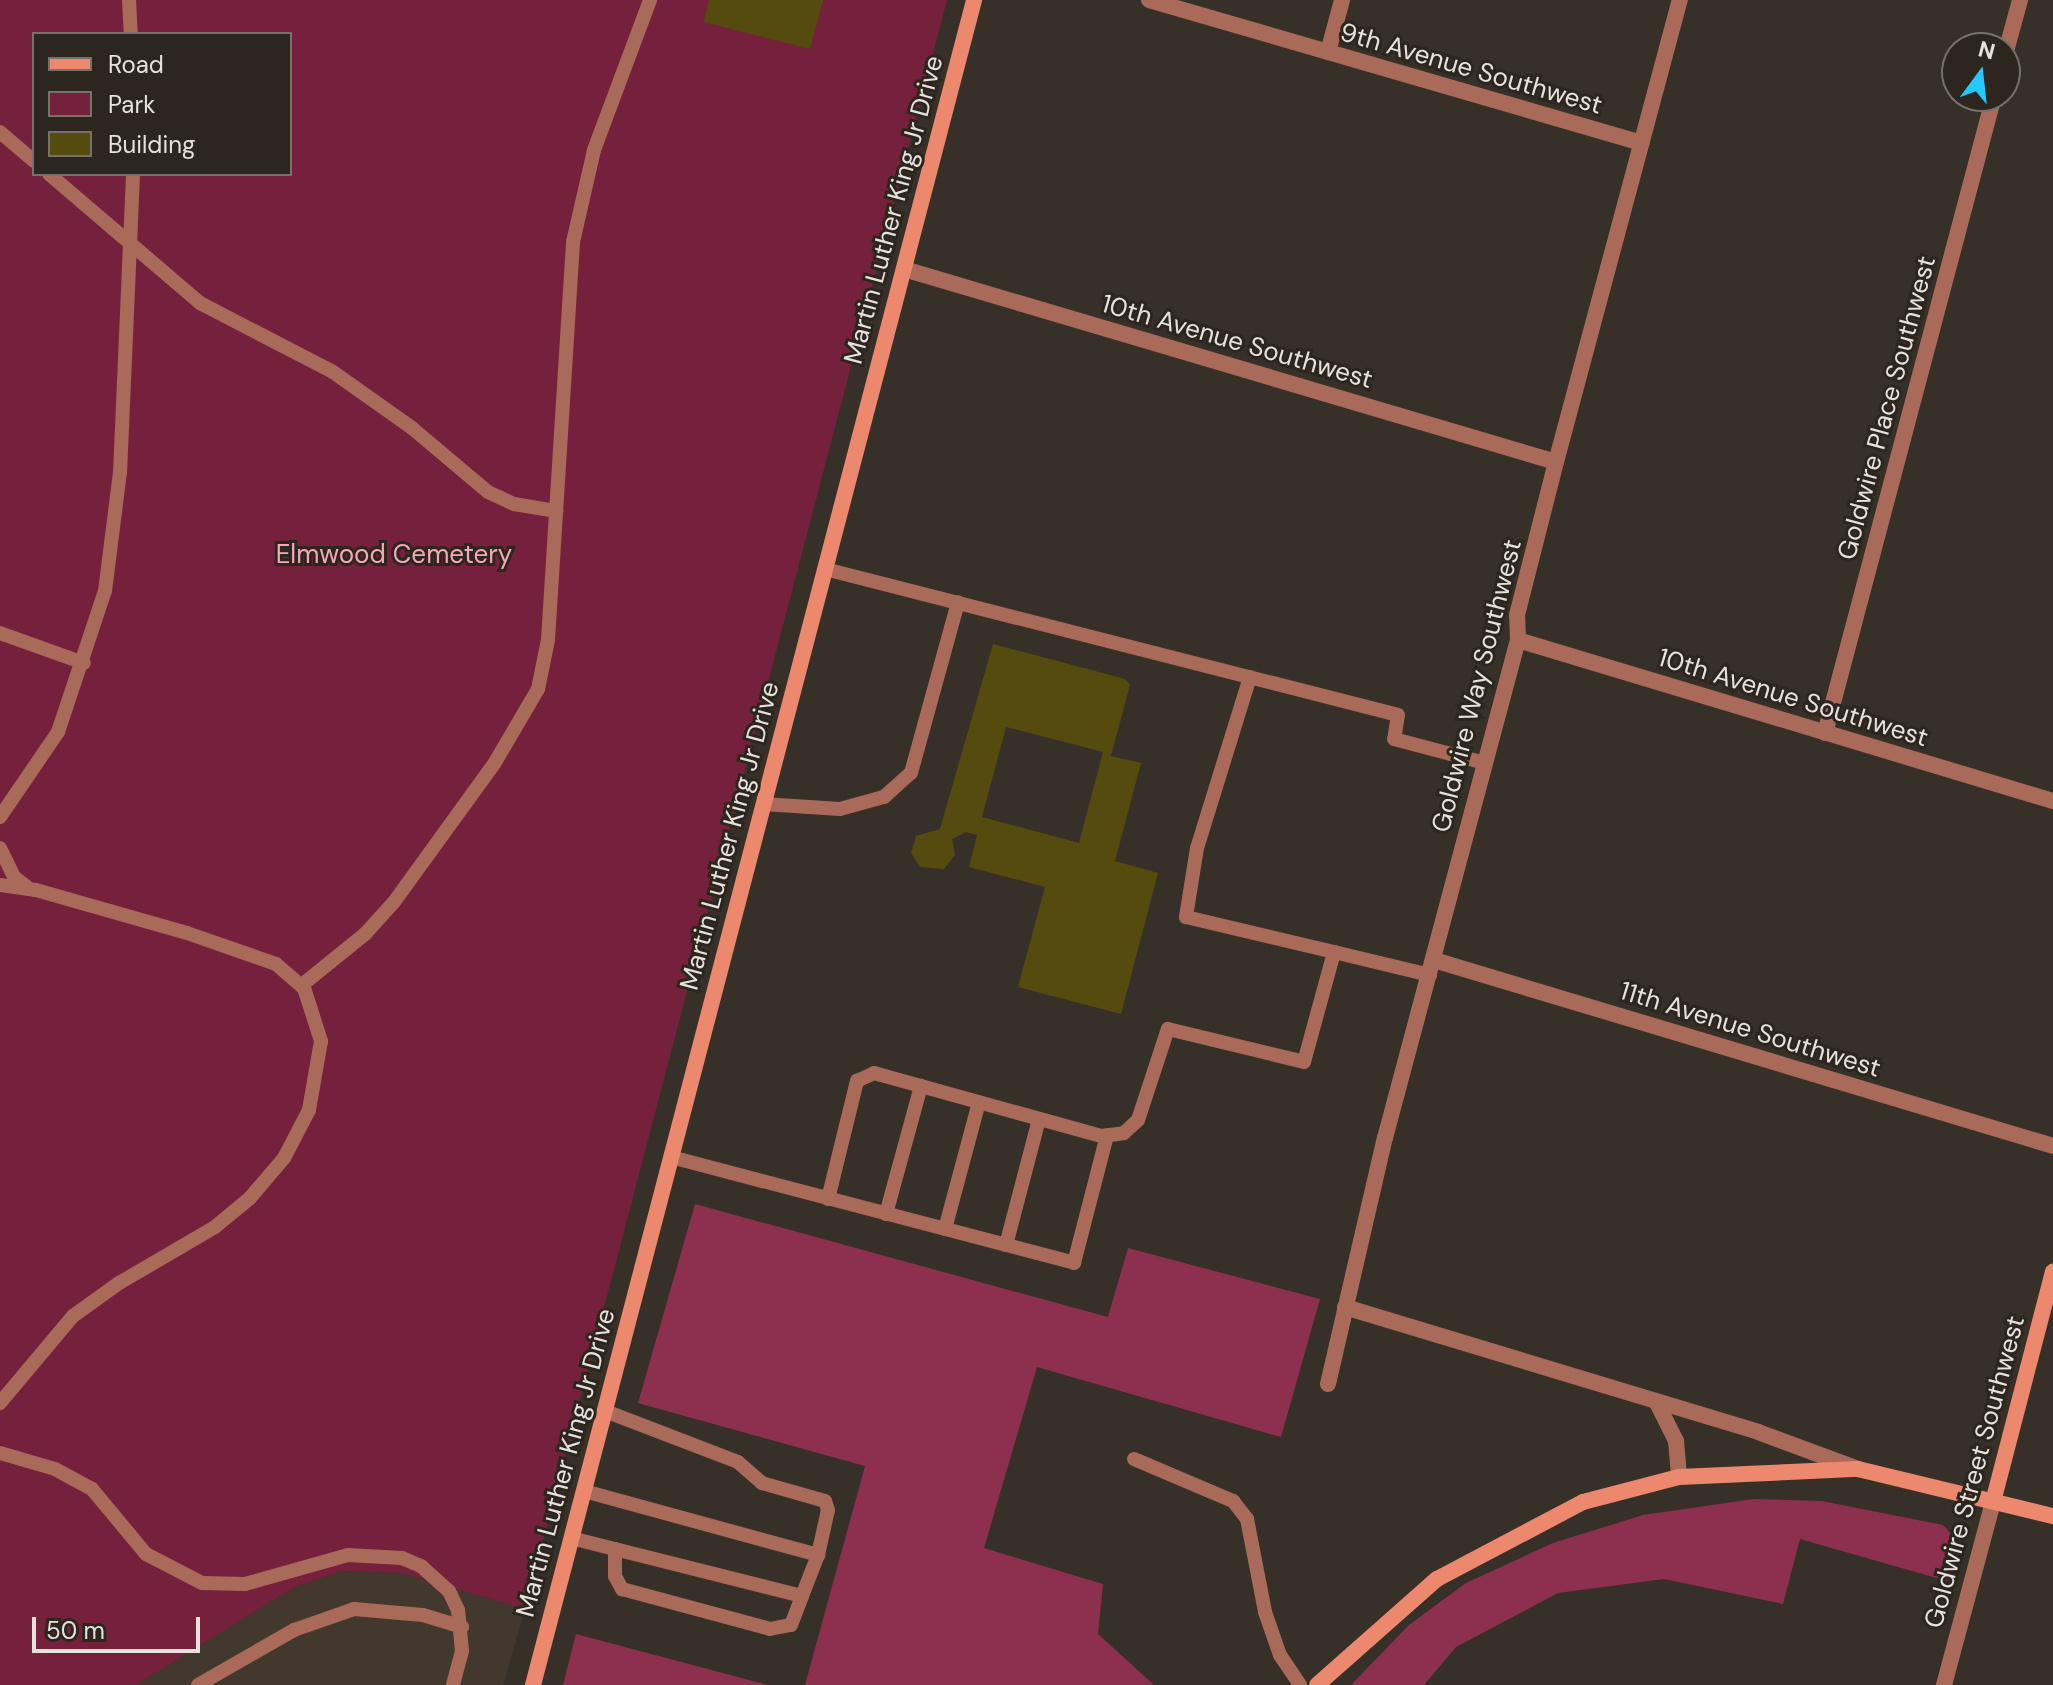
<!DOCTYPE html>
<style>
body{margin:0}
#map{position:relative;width:2053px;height:1685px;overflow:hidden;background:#373029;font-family:"DM Sans",sans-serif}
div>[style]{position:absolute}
.built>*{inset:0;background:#43382d}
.green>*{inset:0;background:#75213e}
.forest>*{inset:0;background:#8d304f}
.building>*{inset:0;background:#554b0f}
.lane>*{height:14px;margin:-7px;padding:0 7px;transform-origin:7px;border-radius:7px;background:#a96a59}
.street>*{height:16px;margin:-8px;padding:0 8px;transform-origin:8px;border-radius:8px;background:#a96a59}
.secondary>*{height:16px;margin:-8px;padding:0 8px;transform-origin:8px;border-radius:8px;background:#ec886e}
span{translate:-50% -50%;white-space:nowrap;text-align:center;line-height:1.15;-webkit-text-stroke:6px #2d261f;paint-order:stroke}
.street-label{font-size:26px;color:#e5e1dc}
.park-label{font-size:26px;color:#f5a6b9}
.legend{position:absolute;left:32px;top:32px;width:260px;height:144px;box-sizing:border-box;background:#2d261f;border:2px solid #77716b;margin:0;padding:10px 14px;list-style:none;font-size:24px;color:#e5e1dc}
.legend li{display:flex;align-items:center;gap:16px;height:40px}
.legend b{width:40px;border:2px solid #77716b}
.north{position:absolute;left:1941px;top:32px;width:80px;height:80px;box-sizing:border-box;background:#2d261f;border:2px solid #77716b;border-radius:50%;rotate:15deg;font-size:22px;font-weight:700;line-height:32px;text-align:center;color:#e5e1dc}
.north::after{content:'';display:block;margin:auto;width:28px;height:36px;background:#26c9fe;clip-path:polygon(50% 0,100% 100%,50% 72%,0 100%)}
.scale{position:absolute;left:32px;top:1617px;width:168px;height:36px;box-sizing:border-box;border:4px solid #e5e1dc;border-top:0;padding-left:10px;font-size:24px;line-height:28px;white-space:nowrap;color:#e5e1dc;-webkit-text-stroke:6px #2d261f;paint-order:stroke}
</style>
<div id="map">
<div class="built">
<i style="clip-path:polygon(342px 1571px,402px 1573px,525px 1609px,503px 1685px,136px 1685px,295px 1587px)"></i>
</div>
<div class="green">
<i style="clip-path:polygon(evenodd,0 0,947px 0,525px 1609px,402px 1573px,342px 1571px,295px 1587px,136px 1685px,0 1685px,0 0,34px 34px,290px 34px,290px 174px,34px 174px,34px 34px)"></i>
</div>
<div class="forest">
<i style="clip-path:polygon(695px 1204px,1108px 1317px,1128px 1248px,1320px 1299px,1281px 1437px,1037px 1367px,984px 1548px,1103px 1584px,1098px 1634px,1154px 1685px,805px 1685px,865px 1466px,638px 1403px)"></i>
<i style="clip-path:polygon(1754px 1499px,1822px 1501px,1943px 1525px,1955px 1538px,1947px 1581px,1800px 1539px,1783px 1604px,1664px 1579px,1558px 1593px,1456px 1647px,1424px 1685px,1351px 1685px,1409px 1625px,1466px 1583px,1553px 1543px,1643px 1515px)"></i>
<i style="clip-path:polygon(576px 1634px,768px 1685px,563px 1685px)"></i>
</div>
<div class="building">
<i style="clip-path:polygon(709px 0,823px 0,810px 49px,704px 22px)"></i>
<i style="clip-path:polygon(evenodd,993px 644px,1125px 679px,1130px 685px,1111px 756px,1141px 763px,1115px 861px,1158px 873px,1121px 1014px,1018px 987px,1045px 887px,969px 867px,977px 835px,966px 832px,952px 839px,955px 855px,944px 869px,920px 867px,911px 853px,916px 836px,940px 829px,993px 644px,1006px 727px,1103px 752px,1079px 843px,982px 817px,1006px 727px)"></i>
</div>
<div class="lane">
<i style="left:129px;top:0;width:34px;rotate:87deg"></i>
<i style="left:0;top:132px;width:45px;rotate:40.5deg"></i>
<i style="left:49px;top:174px;width:199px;rotate:40.5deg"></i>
<i style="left:200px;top:303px;width:150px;rotate:27.4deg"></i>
<i style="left:333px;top:372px;width:97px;rotate:35.3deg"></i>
<i style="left:412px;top:428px;width:99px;rotate:40.1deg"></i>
<i style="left:488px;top:492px;width:29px;rotate:25deg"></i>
<i style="left:514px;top:504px;width:43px;rotate:9.5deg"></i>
<i style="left:825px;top:569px;width:591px;rotate:14.29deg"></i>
<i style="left:1398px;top:715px;width:24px;rotate:99deg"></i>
<i style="left:1394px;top:739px;width:94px;rotate:14.8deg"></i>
<i style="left:0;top:633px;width:89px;rotate:19.7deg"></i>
<i style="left:1250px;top:677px;width:179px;rotate:107.2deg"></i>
<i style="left:1197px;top:848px;width:70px;rotate:99.1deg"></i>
<i style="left:1186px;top:917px;width:152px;rotate:13.3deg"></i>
<i style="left:763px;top:804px;width:77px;rotate:3.7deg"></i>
<i style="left:840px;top:809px;width:46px;rotate:-15.3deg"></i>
<i style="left:884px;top:797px;width:36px;rotate:-42deg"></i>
<i style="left:911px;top:773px;width:177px;rotate:-74.6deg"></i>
<i style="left:0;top:817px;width:103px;rotate:-55.7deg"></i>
<i style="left:58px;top:732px;width:149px;rotate:-71.6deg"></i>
<i style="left:105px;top:591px;width:119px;rotate:-82.8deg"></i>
<i style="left:120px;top:473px;width:299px;rotate:-87.5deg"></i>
<i style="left:0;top:848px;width:32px;rotate:64deg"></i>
<i style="left:14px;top:877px;width:15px;rotate:37deg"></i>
<i style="left:0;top:885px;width:36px;rotate:8deg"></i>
<i style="left:36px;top:890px;width:157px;rotate:15.9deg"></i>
<i style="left:187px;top:933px;width:94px;rotate:19.2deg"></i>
<i style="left:276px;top:964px;width:37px;rotate:41deg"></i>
<i style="left:304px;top:988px;width:56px;rotate:72.2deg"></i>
<i style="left:321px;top:1041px;width:70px;rotate:99.9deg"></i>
<i style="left:309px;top:1110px;width:54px;rotate:117.5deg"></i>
<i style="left:284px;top:1158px;width:52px;rotate:130.4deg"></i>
<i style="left:250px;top:1198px;width:45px;rotate:140.4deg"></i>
<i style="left:215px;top:1227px;width:111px;rotate:149.7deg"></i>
<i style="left:119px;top:1283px;width:57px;rotate:144.3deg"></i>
<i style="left:73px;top:1316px;width:114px;rotate:130deg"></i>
<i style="left:302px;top:985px;width:81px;rotate:-39deg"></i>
<i style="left:365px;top:934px;width:43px;rotate:-47.8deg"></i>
<i style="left:394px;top:902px;width:170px;rotate:-54.1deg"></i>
<i style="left:494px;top:764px;width:87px;rotate:-59.6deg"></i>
<i style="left:538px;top:689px;width:50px;rotate:-78.5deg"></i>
<i style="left:548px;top:640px;width:399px;rotate:-86.4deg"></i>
<i style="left:573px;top:242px;width:94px;rotate:-77.1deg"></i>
<i style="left:594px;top:150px;width:160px;rotate:-69.5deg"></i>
<i style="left:671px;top:1157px;width:417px;rotate:14.7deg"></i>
<i style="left:1074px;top:1263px;width:132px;rotate:-75.5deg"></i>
<i style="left:828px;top:1199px;width:122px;rotate:-76.2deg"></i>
<i style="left:857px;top:1081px;width:19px;rotate:-25deg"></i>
<i style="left:874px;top:1073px;width:236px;rotate:15.5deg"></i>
<i style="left:1101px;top:1136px;width:23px;rotate:-7deg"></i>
<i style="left:1124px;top:1133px;width:19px;rotate:-43deg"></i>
<i style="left:1138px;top:1120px;width:96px;rotate:-71.8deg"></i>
<i style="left:1168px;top:1029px;width:140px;rotate:13.6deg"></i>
<i style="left:1304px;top:1062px;width:114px;rotate:-74.7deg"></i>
<i style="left:1334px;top:952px;width:99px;rotate:13.5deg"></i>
<i style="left:886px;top:1214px;width:133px;rotate:-74.7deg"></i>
<i style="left:945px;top:1229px;width:131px;rotate:-75deg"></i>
<i style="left:1006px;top:1245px;width:130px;rotate:-75.3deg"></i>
<i style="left:0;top:1453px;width:57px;rotate:16.2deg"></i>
<i style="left:55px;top:1469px;width:42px;rotate:28.4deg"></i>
<i style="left:92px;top:1489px;width:85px;rotate:50.3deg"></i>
<i style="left:146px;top:1554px;width:63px;rotate:27.4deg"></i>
<i style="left:202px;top:1583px;width:43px;rotate:1.3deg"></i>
<i style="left:245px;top:1584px;width:107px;rotate:-15.7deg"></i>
<i style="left:348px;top:1555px;width:54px;rotate:3.2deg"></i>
<i style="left:402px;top:1558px;width:21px;rotate:23deg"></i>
<i style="left:421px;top:1566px;width:38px;rotate:42deg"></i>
<i style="left:449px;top:1591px;width:21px;rotate:65deg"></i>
<i style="left:458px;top:1610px;width:41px;rotate:84.4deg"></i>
<i style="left:462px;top:1651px;width:35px;rotate:105deg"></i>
<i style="left:1134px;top:1459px;width:108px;rotate:23deg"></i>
<i style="left:1233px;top:1501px;width:23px;rotate:52deg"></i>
<i style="left:1247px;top:1519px;width:95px;rotate:79deg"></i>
<i style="left:1265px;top:1612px;width:46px;rotate:70.8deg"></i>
<i style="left:1280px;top:1655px;width:36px;rotate:56deg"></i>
<i style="left:584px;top:1491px;width:243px;rotate:15.3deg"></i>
<i style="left:818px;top:1555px;width:46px;rotate:-77.5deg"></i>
<i style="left:828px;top:1510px;width:9px;rotate:-108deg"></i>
<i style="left:825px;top:1501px;width:66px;rotate:-164.1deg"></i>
<i style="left:762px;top:1483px;width:32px;rotate:-139deg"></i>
<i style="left:738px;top:1462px;width:142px;rotate:-159deg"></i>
<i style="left:571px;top:1538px;width:238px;rotate:14.1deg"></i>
<i style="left:802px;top:1596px;width:44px;rotate:-68.7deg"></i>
<i style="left:615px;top:1549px;width:27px;rotate:90deg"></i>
<i style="left:615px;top:1576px;width:15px;rotate:62deg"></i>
<i style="left:622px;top:1589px;width:153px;rotate:15.1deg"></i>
<i style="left:770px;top:1629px;width:21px;rotate:-11deg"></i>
<i style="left:791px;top:1625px;width:31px;rotate:-69deg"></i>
<i style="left:198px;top:1685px;width:111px;rotate:-29.8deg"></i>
<i style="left:294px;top:1630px;width:64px;rotate:-19.3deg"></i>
<i style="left:354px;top:1609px;width:69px;rotate:5deg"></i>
<i style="left:423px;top:1615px;width:41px;rotate:17.1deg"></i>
</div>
<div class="street">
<i style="left:1149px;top:0;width:513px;rotate:16.18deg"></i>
<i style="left:1328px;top:52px;width:54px;rotate:-74.9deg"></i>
<i style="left:2005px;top:55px;width:57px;rotate:-74.7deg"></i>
<i style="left:904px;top:269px;width:680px;rotate:16.49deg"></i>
<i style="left:1518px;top:640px;width:559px;rotate:16.75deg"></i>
<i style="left:1825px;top:733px;width:659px;rotate:-75.14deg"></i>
<i style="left:1434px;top:960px;width:646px;rotate:16.72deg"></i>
<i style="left:1345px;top:1307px;width:432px;rotate:16.8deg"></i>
<i style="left:1758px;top:1432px;width:107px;rotate:20.3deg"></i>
<i style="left:1328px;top:1384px;width:253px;rotate:-77deg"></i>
<i style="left:1385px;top:1138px;width:515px;rotate:-75.05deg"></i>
<i style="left:1518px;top:640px;width:25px;rotate:-92deg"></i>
<i style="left:1517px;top:615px;width:158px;rotate:-75.7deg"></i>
<i style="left:1556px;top:462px;width:478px;rotate:-75deg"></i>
<i style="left:1656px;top:1401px;width:45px;rotate:63.4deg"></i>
<i style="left:1676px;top:1441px;width:36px;rotate:85deg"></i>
<i style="left:1944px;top:1685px;width:194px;rotate:-75deg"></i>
</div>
<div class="secondary">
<i style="left:1994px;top:1498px;width:234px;rotate:-75.4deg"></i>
<i style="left:533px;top:1685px;width:1742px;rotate:-75.33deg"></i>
<i style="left:1317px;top:1685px;width:160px;rotate:-41.5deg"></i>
<i style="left:1437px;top:1579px;width:165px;rotate:-27.8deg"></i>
<i style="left:1583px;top:1502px;width:99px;rotate:-14.6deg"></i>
<i style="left:1679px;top:1477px;width:179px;rotate:-2.6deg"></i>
<i style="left:1858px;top:1469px;width:201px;rotate:13.6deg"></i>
</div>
<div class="street-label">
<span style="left:1471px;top:69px;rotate:16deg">9th Avenue Southwest</span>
<span style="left:894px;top:210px;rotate:-75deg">Martin Luther King Jr Drive</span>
<span style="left:1237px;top:342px;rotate:16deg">10th Avenue Southwest</span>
<span style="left:1887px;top:408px;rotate:-75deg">Goldwire Place Southwest</span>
<span style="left:1477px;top:686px;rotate:-76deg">Goldwire Way Southwest</span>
<span style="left:1793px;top:698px;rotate:17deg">10th Avenue Southwest</span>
<span style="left:730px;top:836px;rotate:-75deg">Martin Luther King Jr Drive</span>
<span style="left:1750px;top:1030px;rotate:17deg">11th Avenue Southwest</span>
<span style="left:566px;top:1463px;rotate:-75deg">Martin Luther King Jr Drive</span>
<span style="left:1975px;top:1472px;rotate:-75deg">Goldwire Street Southwest</span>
</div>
<div class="park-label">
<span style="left:394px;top:555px">Elmwood Cemetery</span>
</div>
<ul class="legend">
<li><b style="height:10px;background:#ec886e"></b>Road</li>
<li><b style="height:22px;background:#75213e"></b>Park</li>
<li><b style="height:22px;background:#554b0f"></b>Building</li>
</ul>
<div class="north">N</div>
<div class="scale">50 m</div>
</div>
